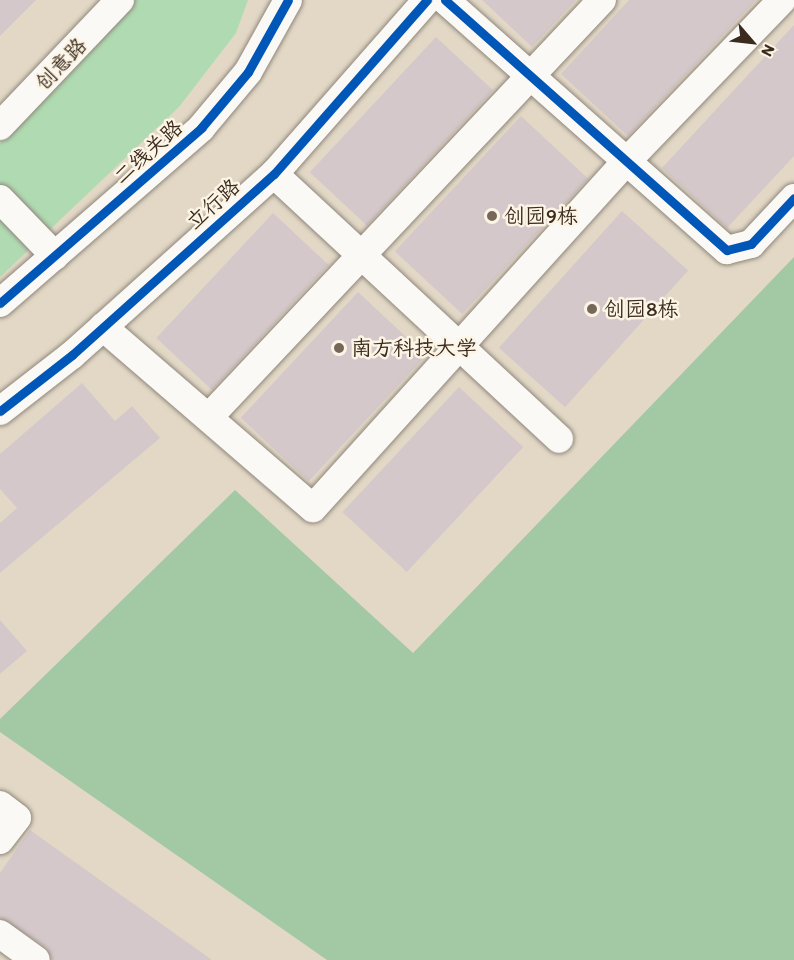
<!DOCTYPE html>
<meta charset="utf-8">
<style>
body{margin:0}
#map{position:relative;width:794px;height:960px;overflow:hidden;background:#e3d8c6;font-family:Itim,"LXGW WenKai TC",sans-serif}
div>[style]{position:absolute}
.green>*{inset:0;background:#b0dbb2}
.forest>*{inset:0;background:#a2c9a4}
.building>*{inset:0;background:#d5c8ca;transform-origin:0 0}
.roads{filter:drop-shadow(0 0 2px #8f877c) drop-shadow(0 0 2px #8f877c)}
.minor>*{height:28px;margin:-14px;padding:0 14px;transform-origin:14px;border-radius:14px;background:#fbf9f6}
.cycleway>*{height:9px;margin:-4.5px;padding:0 4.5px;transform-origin:4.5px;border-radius:4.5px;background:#0057b8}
.dots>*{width:16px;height:16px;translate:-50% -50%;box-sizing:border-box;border:3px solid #fcf5e5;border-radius:50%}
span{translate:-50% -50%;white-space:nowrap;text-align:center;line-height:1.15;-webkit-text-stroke:5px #fcf5e5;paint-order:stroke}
.street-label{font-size:21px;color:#3b2a1e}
.poi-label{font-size:21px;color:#3b2a1e}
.left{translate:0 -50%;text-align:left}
.north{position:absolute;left:722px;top:12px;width:60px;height:60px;-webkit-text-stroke:4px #fcf5e5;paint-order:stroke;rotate:118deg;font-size:16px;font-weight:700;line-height:24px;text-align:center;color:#3b2a1e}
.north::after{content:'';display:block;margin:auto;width:21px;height:27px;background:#3b2a1e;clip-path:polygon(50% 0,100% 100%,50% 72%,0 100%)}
</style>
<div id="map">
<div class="green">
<i style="clip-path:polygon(131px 0,248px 0,236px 33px,179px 107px,0 277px,0 143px)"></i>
</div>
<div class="forest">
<i style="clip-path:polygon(794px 257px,794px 960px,327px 960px,0 732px,0 719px,235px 490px,413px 653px)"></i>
</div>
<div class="building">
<i style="clip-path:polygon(0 0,36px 0,0 36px)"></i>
<i style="clip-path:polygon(482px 0,576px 0,532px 47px)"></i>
<i style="clip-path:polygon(629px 0,756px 0,628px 136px,561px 74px)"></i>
<i style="clip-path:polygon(794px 25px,794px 156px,727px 228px,662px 168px)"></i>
<i style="left:436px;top:37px;width:78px;height:185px;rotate:43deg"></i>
<i style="left:521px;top:116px;width:92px;height:185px;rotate:43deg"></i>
<i style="left:622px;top:211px;width:89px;height:184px;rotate:42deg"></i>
<i style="left:273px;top:213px;width:76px;height:171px;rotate:43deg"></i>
<i style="left:358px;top:292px;width:93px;height:172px;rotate:43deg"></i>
<i style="clip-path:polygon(82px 383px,115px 421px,132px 406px,160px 438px,0 573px,0 523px,17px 508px,0 489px,0 454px)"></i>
<i style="left:459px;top:387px;width:88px;height:171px;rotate:43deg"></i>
<i style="clip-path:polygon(0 620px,27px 651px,0 674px)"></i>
<i style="clip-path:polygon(30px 830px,212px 960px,52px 960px,46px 947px,0 918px,0 873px)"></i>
</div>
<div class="roads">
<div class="minor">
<i style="left:445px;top:0;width:377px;rotate:41.6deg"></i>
<i style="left:727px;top:250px;width:25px;rotate:-14deg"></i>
<i style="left:751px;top:244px;width:63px;rotate:-46.9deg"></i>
<i style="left:0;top:126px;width:174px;rotate:-46.4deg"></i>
<i style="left:274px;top:174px;width:389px;rotate:42.9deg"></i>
<i style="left:0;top:199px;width:79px;rotate:46deg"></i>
<i style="left:0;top:303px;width:267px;rotate:-41deg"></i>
<i style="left:201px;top:128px;width:73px;rotate:-50deg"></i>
<i style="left:248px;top:72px;width:82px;rotate:-60.9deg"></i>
<i style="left:103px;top:327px;width:277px;rotate:40.8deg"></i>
<i style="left:313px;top:508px;width:468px;rotate:-47.9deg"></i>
<i style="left:627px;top:161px;width:223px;rotate:-46.1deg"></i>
<i style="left:0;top:411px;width:91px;rotate:-37.9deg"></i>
<i style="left:72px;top:355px;width:271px;rotate:-41.9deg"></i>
<i style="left:274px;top:174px;width:232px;rotate:-48.7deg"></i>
<i style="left:209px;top:417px;width:573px;rotate:-46.7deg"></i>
<i style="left:0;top:805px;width:21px;rotate:37deg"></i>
<i style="left:17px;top:818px;width:28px;rotate:128deg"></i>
<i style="left:0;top:934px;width:44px;rotate:35.8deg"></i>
</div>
</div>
<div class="cycleway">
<i style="left:445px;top:0;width:377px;rotate:41.6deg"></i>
<i style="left:727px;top:250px;width:25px;rotate:-14deg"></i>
<i style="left:751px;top:244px;width:63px;rotate:-46.9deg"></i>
<i style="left:0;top:303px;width:267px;rotate:-41deg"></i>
<i style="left:201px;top:128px;width:73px;rotate:-50deg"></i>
<i style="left:248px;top:72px;width:82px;rotate:-60.9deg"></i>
<i style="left:0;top:411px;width:91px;rotate:-37.9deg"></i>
<i style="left:72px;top:355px;width:271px;rotate:-41.9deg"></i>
<i style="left:274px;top:174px;width:232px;rotate:-48.7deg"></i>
</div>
<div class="dots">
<i style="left:492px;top:216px;background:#766759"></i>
<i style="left:592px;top:309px;background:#766759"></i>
<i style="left:339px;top:348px;background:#766759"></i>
</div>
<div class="street-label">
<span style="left:61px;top:64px;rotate:-46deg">创意路</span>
<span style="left:148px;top:152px;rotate:-42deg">二线关路</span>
<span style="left:213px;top:204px;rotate:-42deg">立行路</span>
</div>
<div class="poi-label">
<span class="left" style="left:504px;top:216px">创园9栋</span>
<span class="left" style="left:604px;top:309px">创园8栋</span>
<span class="left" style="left:351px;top:348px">南方科技大学</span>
</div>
<div class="north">N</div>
</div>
